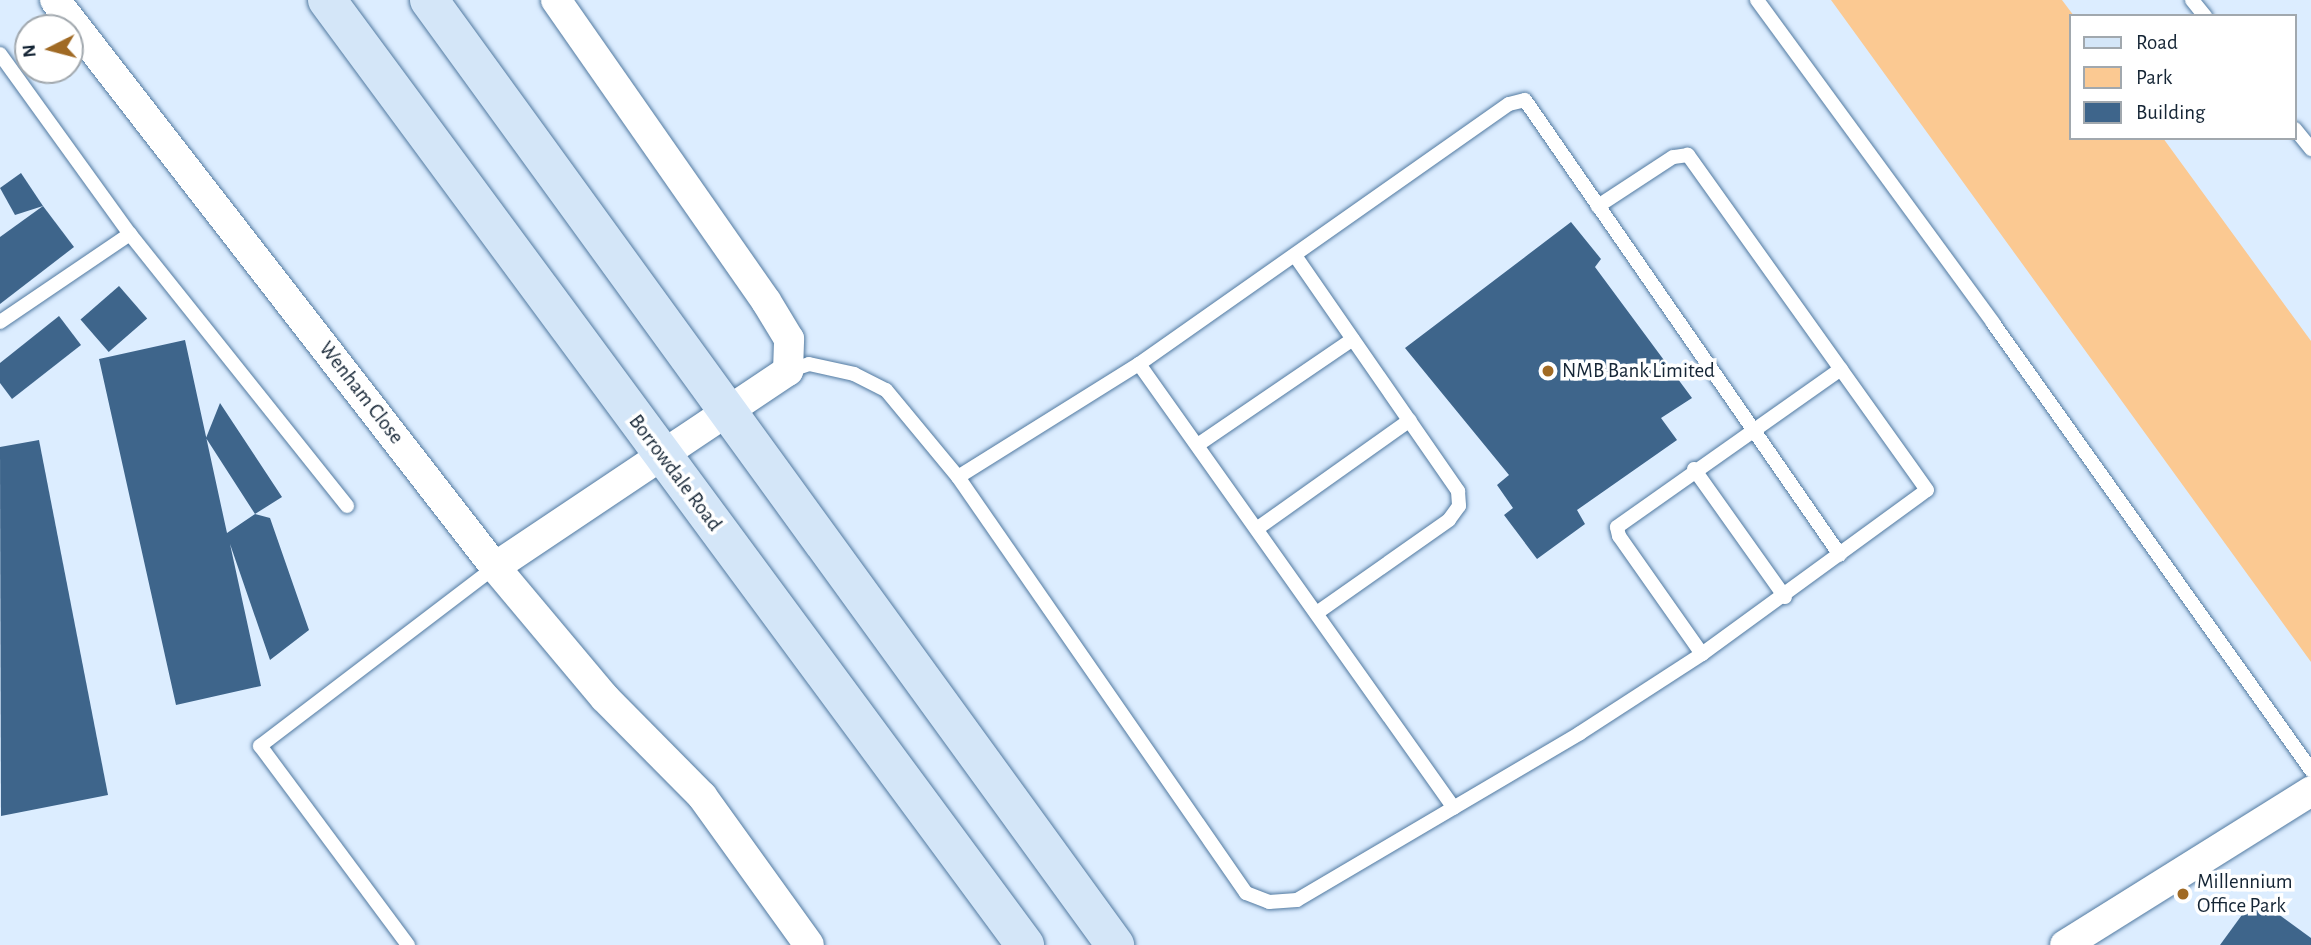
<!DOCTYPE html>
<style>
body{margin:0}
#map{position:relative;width:2311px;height:945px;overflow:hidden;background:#dcedff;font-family:"Alegreya Sans",sans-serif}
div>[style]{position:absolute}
.green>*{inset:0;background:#fbc992}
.building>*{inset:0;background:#3e658b;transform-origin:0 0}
.roads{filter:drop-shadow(0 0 2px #527aa1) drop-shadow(0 0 2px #527aa1)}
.service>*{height:14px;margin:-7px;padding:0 7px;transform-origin:7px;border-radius:7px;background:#fff}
.minor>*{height:30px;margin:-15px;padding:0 15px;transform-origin:15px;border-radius:15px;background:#fff}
.secondary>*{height:38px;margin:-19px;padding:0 19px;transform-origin:19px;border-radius:19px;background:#d4e6f8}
.dots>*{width:19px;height:19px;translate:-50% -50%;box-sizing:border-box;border:4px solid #fff;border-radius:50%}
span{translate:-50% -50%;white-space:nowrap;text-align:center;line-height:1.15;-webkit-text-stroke:7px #fff;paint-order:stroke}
.poi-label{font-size:21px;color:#152535}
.left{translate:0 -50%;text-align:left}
.street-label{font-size:21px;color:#152535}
.legend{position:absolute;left:2069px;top:14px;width:228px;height:126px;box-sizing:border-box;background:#fff;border:2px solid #a1a8ae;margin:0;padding:9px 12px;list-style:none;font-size:21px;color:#152535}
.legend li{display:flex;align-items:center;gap:14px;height:35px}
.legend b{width:35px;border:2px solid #a1a8ae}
.north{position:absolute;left:14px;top:14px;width:70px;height:70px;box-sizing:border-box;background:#fff;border:2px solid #a1a8ae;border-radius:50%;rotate:264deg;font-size:19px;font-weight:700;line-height:28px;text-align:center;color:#152535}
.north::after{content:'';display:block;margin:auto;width:24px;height:32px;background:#a06a24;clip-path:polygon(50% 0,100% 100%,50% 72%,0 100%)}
</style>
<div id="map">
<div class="green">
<i style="clip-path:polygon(1831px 0,2062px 0,2074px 16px,2071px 138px,2163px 138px,2311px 341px,2311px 662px)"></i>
</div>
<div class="building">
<i style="clip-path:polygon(21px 173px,43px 206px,15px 215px,0 188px)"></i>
<i style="clip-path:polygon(43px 206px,74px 247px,0 304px,0 237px)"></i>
<i style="clip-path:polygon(1571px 222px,1601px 259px,1595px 267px,1692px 398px,1661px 418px,1677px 440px,1577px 510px,1585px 524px,1537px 559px,1504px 515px,1513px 508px,1497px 485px,1509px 475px,1405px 348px)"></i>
<i style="left:119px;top:286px;width:43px;height:51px;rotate:49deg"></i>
<i style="clip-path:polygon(59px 316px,81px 345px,12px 399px,0 383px,0 363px)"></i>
<i style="clip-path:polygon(185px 340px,227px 533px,255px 514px,206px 438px,220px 403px,282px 497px,255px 514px,270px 518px,309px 630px,270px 660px,230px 544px,261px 686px,176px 705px,99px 359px)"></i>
<i style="clip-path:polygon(39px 440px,108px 795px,1px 816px,0 447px)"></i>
<i style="clip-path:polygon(2255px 897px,2311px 938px,2311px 945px,2220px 945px)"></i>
</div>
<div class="roads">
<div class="service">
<i style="left:1757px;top:0;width:400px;rotate:53.8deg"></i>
<i style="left:1993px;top:323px;width:549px;rotate:54.57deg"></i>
<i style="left:2192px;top:0;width:21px;rotate:51deg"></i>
<i style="left:0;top:54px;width:222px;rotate:54.2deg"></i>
<i style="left:130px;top:234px;width:348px;rotate:51.4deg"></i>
<i style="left:2295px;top:129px;width:26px;rotate:51deg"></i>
<i style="left:1296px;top:257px;width:285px;rotate:55.3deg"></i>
<i style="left:1458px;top:491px;width:15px;rotate:86deg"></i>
<i style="left:1459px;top:506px;width:17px;rotate:126deg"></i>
<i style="left:1449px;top:520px;width:160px;rotate:144.9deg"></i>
<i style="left:0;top:322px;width:157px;rotate:-34.1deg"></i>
<i style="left:1139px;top:364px;width:544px;rotate:54.65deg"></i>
<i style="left:788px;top:371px;width:22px;rotate:-18deg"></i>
<i style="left:809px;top:364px;width:46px;rotate:12.5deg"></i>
<i style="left:854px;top:374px;width:36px;rotate:27deg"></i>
<i style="left:886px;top:390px;width:113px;rotate:50.4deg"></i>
<i style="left:958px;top:477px;width:506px;rotate:55.3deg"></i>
<i style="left:1246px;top:893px;width:25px;rotate:21deg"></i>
<i style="left:1269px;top:902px;width:28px;rotate:-4deg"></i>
<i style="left:1297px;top:900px;width:329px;rotate:-30.5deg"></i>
<i style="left:1580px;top:733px;width:145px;rotate:-32.9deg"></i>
<i style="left:1702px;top:654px;width:278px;rotate:-36.1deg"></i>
<i style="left:1927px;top:490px;width:412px;rotate:-125.5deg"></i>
<i style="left:1688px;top:155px;width:15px;rotate:172deg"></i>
<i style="left:1673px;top:157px;width:90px;rotate:146.8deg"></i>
<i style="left:1199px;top:444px;width:186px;rotate:-34.3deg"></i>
<i style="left:1694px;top:469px;width:157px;rotate:54.6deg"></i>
<i style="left:958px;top:477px;width:213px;rotate:-32deg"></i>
<i style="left:1139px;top:364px;width:452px;rotate:-35.1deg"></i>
<i style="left:1509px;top:104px;width:16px;rotate:-14deg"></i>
<i style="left:1525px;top:100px;width:553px;rotate:55.3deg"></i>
<i style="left:1258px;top:528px;width:186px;rotate:-35.4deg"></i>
<i style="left:1702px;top:654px;width:144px;rotate:-125.1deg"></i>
<i style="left:1619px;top:536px;width:9px;rotate:-103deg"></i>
<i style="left:1617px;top:527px;width:274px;rotate:-35.2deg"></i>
<i style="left:408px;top:945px;width:248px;rotate:-126.6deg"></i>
<i style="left:260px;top:746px;width:295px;rotate:-37.3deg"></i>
</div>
<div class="minor">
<i style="left:55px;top:0;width:718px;rotate:52.19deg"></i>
<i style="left:495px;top:567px;width:353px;rotate:-33.8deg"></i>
<i style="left:788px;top:371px;width:32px;rotate:-88deg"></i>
<i style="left:789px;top:339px;width:44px;rotate:-121.2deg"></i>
<i style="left:766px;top:301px;width:367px;rotate:-124.9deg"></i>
<i style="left:495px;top:567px;width:171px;rotate:50deg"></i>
<i style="left:605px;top:698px;width:138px;rotate:45.3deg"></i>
<i style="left:702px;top:796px;width:183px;rotate:54.3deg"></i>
<i style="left:2065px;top:945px;width:290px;rotate:-32deg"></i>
</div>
<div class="secondary">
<i style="left:327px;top:0;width:1175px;rotate:53.55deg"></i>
<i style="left:429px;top:0;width:1168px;rotate:54.02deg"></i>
</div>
</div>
<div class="dots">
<i style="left:1548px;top:371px;background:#a06a24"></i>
<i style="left:2183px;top:894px;background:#a06a24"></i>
</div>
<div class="poi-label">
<span class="left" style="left:1562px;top:371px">NMB Bank Limited</span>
<span class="left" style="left:2197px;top:894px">Millennium<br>Office Park</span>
</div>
<div class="street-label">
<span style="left:361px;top:393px;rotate:52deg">Wenham Close</span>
<span style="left:675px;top:473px;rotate:53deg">Borrowdale Road</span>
</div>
<ul class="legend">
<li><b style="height:9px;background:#d4e6f8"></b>Road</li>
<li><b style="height:19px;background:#fbc992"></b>Park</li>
<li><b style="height:19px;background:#3e658b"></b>Building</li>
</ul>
<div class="north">N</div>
</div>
